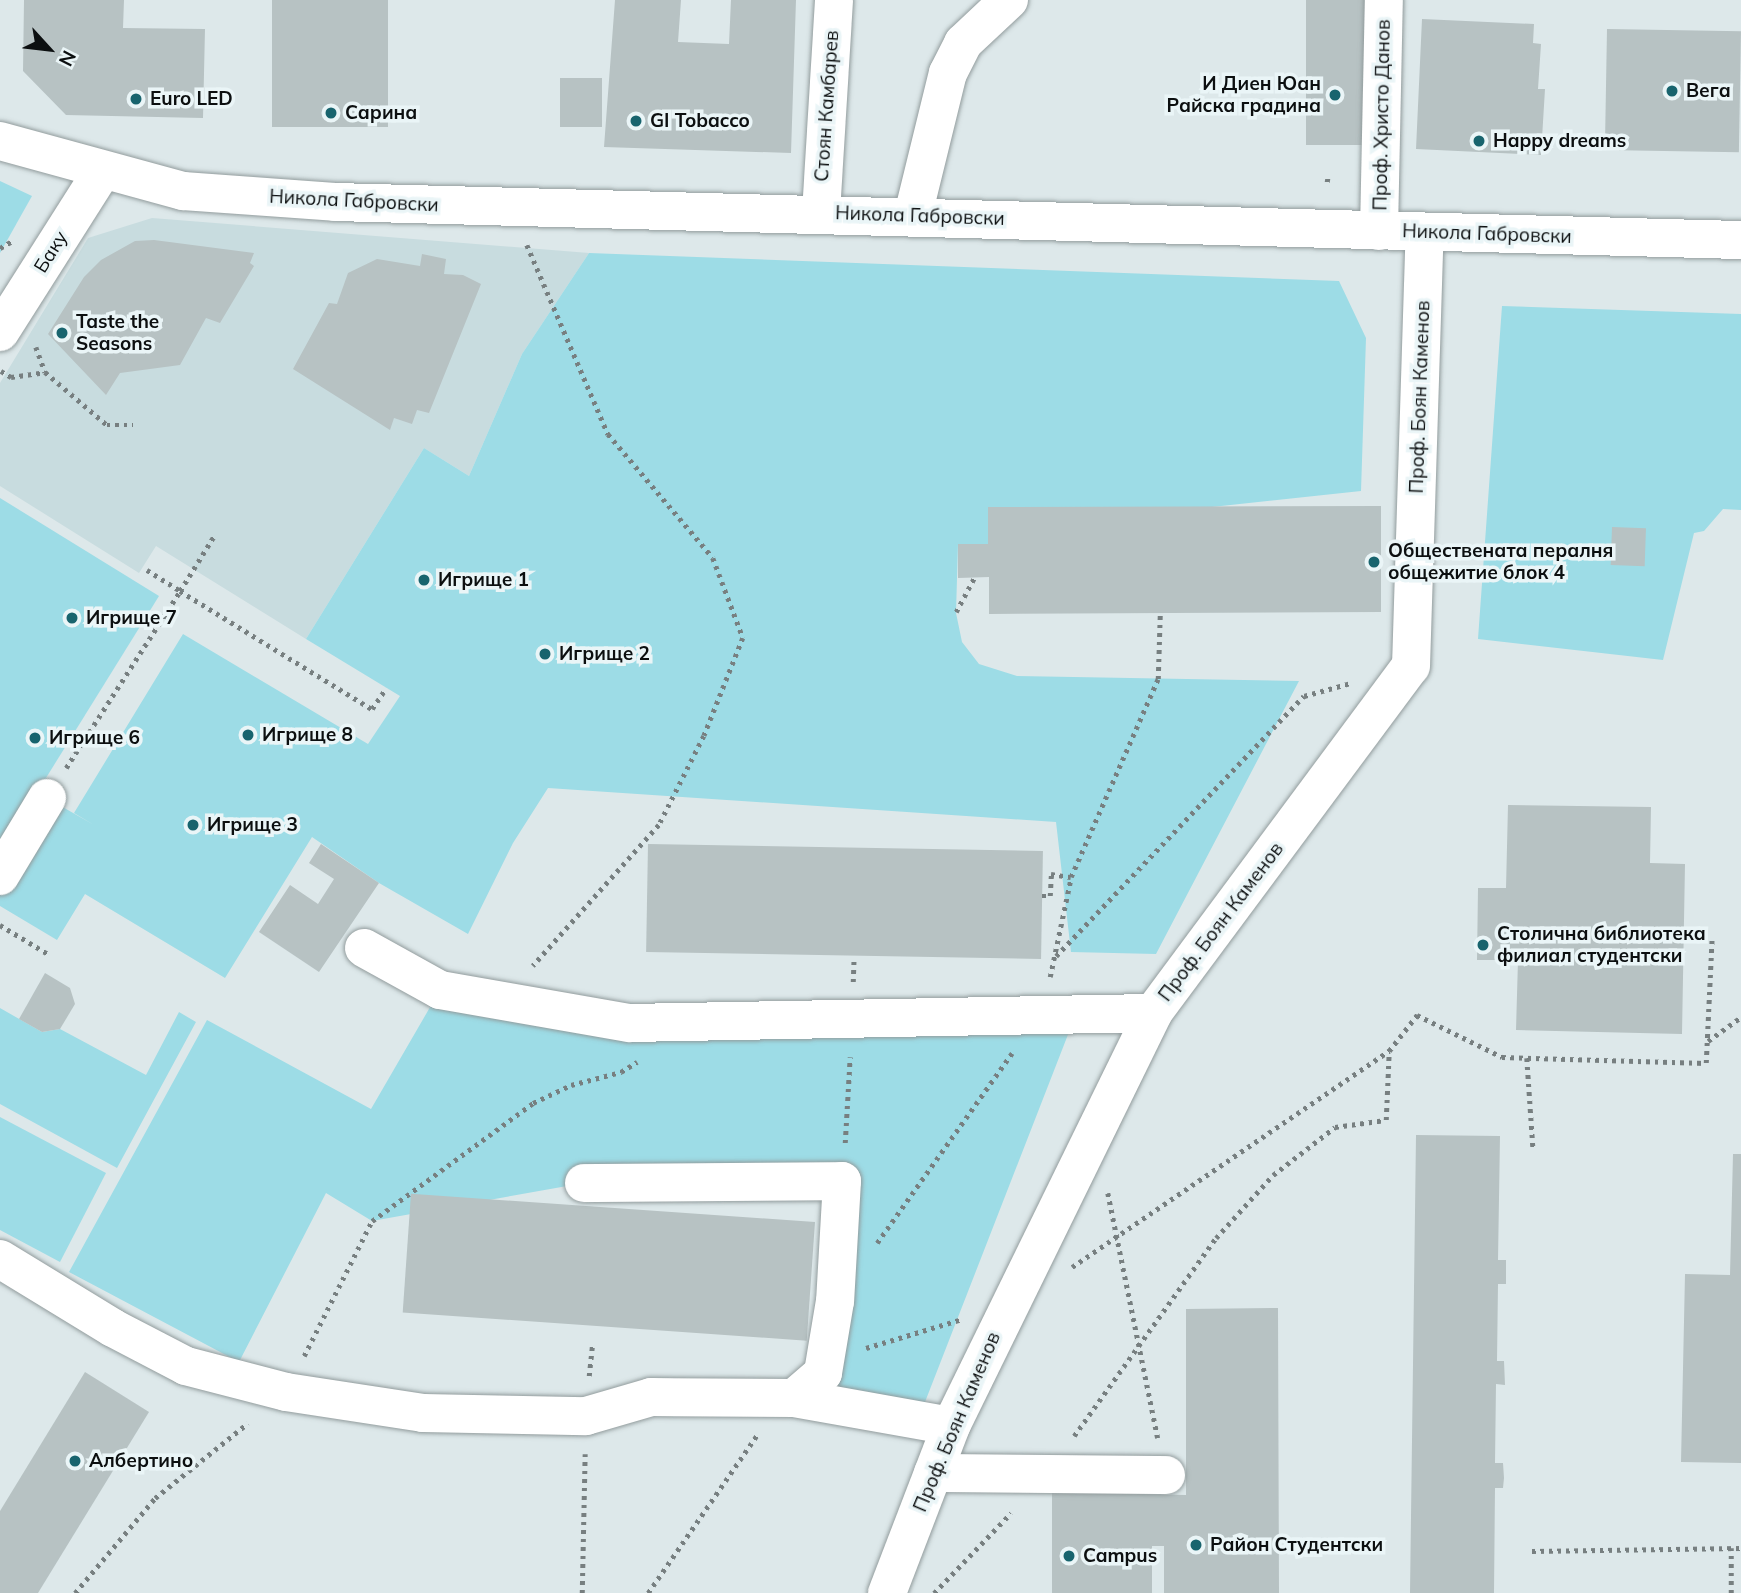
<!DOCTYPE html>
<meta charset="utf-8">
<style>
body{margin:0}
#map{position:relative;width:1741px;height:1593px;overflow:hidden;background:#dde8ea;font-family:Mulish,sans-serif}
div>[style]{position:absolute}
.built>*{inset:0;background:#c8dcdf}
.green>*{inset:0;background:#9ddce6}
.building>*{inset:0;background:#b7c2c3;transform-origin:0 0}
.path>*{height:4.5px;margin-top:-2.25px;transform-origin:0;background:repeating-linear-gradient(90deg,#777f80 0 3.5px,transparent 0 8.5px)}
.roads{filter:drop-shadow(0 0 2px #929c9d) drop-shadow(0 0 2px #929c9d)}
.minor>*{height:38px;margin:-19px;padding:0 19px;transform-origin:19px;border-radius:19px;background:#fff}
.dots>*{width:19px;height:19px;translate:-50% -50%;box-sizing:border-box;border:4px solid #eaf5f7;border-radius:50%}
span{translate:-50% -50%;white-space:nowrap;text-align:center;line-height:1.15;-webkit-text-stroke:7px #eaf5f7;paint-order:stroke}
.poi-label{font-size:19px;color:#0c0f10;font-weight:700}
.right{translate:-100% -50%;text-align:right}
.left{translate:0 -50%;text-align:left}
.street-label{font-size:19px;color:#0c0f10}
.north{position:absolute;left:14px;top:14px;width:70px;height:70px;-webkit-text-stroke:5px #eaf5f7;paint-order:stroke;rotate:117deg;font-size:19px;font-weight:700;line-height:28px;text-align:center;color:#0c0f10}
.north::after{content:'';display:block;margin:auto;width:24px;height:32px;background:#0c0f10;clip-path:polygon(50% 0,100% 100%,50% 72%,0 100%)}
</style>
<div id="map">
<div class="built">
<i style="clip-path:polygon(152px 218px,589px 253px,522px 354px,469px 476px,424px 448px,306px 639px,156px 546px,139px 573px,0 486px,0 383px,88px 238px)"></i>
</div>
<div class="green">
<i style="clip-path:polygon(0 181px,32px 196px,0 253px)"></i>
<i style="clip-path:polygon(589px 253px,1339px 281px,1366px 338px,1361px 491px,1212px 507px,988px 507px,988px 544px,958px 544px,956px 613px,962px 642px,979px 664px,1017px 676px,1299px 681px,1156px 954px,1071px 952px,1056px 822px,548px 788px,513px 843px,468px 934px,379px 883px,312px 837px,225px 978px,85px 894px,57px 940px,0 906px,0 876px,47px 798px,94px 825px,74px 813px,183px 634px,368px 744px,400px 696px,306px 639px,424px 448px,469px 476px,522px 354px)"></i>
<i style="clip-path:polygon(1502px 306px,1741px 314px,1741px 510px,1723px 509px,1704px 531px,1694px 533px,1663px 660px,1478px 639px)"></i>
<i style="clip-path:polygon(0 498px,159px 596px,0 852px)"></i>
<i style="clip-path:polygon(440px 990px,504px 1001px,1076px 1014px,918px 1420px,827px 1404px,842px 1182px,584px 1183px,372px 1221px,326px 1193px,239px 1362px,69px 1272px,207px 1020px,371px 1109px)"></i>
<i style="clip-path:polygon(0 1008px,42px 1032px,60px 1029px,146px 1075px,179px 1012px,196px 1022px,117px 1168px,0 1104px)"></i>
<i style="clip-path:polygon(0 1117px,106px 1173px,60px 1262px,0 1230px)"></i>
</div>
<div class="building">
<i style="clip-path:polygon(24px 0,124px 0,123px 28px,205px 29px,203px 118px,66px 115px,23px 71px)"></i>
<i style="left:272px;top:0;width:116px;height:127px"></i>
<i style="clip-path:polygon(615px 0,681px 0,678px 42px,729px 44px,731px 0,796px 0,791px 153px,604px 147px)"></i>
<i style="left:1306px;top:0;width:65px;height:145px"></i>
<i style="clip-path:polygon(1422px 19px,1534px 24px,1533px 43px,1541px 44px,1538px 89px,1545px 89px,1541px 155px,1416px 149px)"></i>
<i style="left:1607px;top:29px;width:134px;height:121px;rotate:1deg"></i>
<i style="left:560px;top:78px;width:42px;height:49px"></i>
<i style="clip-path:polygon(154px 240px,254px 253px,250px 263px,254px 266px,220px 323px,206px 318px,180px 365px,120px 373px,106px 395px,48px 334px,84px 277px,101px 260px,135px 241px)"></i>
<i style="clip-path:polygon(422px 254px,446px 259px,444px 274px,463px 275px,481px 284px,429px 413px,417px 410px,412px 424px,394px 418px,390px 430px,293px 369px,329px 303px,337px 304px,348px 273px,377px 259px,420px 266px)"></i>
<i style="clip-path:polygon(1381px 506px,1381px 612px,989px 614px,989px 577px,958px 578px,958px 544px,988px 544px,988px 507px)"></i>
<i style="left:1612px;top:527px;width:34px;height:38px;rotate:2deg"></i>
<i style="clip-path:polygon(1508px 805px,1651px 807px,1650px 863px,1685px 864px,1682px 1034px,1516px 1030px,1518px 960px,1477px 960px,1478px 888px,1506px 888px)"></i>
<i style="clip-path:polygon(321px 844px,379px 883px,319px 972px,259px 932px,290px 885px,318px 904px,334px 879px,309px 863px)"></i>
<i style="left:648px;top:844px;width:395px;height:108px;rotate:1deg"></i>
<i style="clip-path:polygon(45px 973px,70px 988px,75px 1004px,60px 1029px,42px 1032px,19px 1019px)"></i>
<i style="clip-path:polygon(1416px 1135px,1500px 1136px,1498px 1260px,1506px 1260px,1506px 1284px,1498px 1284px,1497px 1361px,1504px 1361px,1505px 1385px,1496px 1384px,1495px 1463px,1503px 1463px,1504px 1478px,1503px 1488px,1495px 1488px,1494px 1593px,1410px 1593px)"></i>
<i style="clip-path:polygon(1733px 1154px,1741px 1154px,1741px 1463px,1681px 1462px,1685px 1274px,1730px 1275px)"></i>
<i style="left:815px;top:1222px;width:119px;height:405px;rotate:94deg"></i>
<i style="clip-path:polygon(1278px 1308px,1279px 1593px,1164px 1593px,1164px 1546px,1152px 1546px,1152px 1593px,1052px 1593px,1052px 1492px,1186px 1495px,1186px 1309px)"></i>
<i style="clip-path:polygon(85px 1372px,149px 1412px,38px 1593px,0 1593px,0 1511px)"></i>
</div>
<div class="path">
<i style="left:1327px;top:182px;width:7px;rotate:-82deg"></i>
<i style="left:527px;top:245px;width:206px;rotate:66.8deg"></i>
<i style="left:608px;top:434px;width:162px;rotate:49.7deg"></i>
<i style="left:713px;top:558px;width:85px;rotate:69.4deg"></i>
<i style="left:743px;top:638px;width:105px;rotate:111.7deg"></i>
<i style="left:704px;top:736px;width:100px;rotate:116.8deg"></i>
<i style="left:659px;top:825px;width:189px;rotate:131.8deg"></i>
<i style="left:0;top:248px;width:14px;rotate:-30deg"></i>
<i style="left:36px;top:347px;width:27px;rotate:70deg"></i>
<i style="left:1px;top:371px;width:12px;rotate:31deg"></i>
<i style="left:11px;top:377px;width:34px;rotate:-8deg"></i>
<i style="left:45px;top:372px;width:82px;rotate:40.5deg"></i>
<i style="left:107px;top:425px;width:26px"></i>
<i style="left:147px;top:570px;width:39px;rotate:32deg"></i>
<i style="left:180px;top:591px;width:65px;rotate:-58.3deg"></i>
<i style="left:956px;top:612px;width:38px;rotate:-62deg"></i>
<i style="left:66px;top:768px;width:211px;rotate:-57.2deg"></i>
<i style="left:180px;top:591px;width:225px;rotate:31.6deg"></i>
<i style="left:372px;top:709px;width:25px;rotate:-56deg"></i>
<i style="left:1042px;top:896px;width:8px"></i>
<i style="left:1050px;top:896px;width:22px;rotate:-87deg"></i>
<i style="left:1051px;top:874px;width:20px;rotate:9deg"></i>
<i style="left:0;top:925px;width:56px;rotate:31.1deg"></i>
<i style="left:1056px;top:956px;width:359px;rotate:-46.4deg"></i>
<i style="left:1304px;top:696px;width:49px;rotate:-15.5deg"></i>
<i style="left:1050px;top:977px;width:102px;rotate:-78.1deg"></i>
<i style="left:1071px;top:877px;width:216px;rotate:-66.3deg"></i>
<i style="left:1158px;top:679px;width:65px;rotate:-88.2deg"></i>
<i style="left:853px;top:982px;width:24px;rotate:-88deg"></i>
<i style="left:1708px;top:1041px;width:41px;rotate:-36deg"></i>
<i style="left:1527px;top:1058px;width:89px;rotate:86.1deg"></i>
<i style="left:845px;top:1143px;width:86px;rotate:-86.7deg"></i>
<i style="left:1108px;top:1193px;width:250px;rotate:78.5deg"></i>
<i style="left:877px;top:1243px;width:233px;rotate:-54.6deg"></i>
<i style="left:1072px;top:1267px;width:384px;rotate:-34.3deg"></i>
<i style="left:1389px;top:1051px;width:46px;rotate:-52.1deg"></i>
<i style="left:1417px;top:1015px;width:95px;rotate:26.3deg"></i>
<i style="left:1502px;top:1057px;width:204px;rotate:1.7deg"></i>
<i style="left:1706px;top:1063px;width:127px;rotate:-87.3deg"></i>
<i style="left:866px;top:1348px;width:100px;rotate:-16.8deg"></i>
<i style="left:304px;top:1356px;width:151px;rotate:-63.3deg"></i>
<i style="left:372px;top:1221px;width:200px;rotate:-36.2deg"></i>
<i style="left:533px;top:1103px;width:42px;rotate:-25.3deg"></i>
<i style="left:571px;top:1085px;width:52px;rotate:-14.6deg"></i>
<i style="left:621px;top:1072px;width:19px;rotate:-32deg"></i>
<i style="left:589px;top:1376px;width:31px;rotate:-84deg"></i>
<i style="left:1074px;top:1436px;width:244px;rotate:-54.4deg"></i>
<i style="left:1216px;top:1238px;width:85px;rotate:-47.9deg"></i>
<i style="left:1273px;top:1175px;width:78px;rotate:-37.7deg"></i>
<i style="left:1335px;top:1127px;width:51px;rotate:-7.8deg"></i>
<i style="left:1386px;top:1120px;width:68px;rotate:-87.5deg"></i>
<i style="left:1532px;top:1551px;width:209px;rotate:-0.8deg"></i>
<i style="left:75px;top:1593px;width:124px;rotate:-49.9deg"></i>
<i style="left:155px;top:1498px;width:119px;rotate:-38.9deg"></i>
<i style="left:582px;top:1593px;width:139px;rotate:-88.8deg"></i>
<i style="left:648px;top:1593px;width:192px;rotate:-55.4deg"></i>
<i style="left:934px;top:1593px;width:111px;rotate:-46.1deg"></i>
<i style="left:1731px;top:1593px;width:45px;rotate:-90deg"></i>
</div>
<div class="roads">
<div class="minor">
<i style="left:0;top:141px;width:190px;rotate:15.3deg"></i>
<i style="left:183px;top:191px;width:152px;rotate:4.1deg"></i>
<i style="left:335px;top:202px;width:1407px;rotate:1.55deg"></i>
<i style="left:821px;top:213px;width:213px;rotate:-86.5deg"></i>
<i style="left:913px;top:215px;width:146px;rotate:-76.2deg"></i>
<i style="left:948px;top:73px;width:34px;rotate:-63deg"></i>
<i style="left:963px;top:43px;width:63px;rotate:-43.1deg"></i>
<i style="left:1379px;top:231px;width:231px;rotate:-88.8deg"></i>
<i style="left:0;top:332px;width:191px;rotate:-57.6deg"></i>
<i style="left:0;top:876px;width:91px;rotate:-58.9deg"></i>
<i style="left:364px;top:948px;width:87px;rotate:28.9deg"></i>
<i style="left:440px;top:990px;width:193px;rotate:9.9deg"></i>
<i style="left:630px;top:1023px;width:523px;rotate:-1.1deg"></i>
<i style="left:584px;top:1183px;width:258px;rotate:-0.4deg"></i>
<i style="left:842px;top:1181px;width:120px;rotate:93.3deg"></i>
<i style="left:835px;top:1301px;width:73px;rotate:99.5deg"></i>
<i style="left:823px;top:1373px;width:38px;rotate:139deg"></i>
<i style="left:0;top:1259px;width:132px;rotate:31.4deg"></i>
<i style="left:113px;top:1328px;width:82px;rotate:27.5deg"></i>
<i style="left:186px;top:1366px;width:103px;rotate:14.6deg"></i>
<i style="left:286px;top:1392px;width:139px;rotate:8.7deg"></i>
<i style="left:423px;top:1413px;width:163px;rotate:1.1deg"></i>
<i style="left:586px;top:1416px;width:68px;rotate:-16.3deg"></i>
<i style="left:651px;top:1397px;width:143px;rotate:0.4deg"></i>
<i style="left:794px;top:1398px;width:159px;rotate:10.1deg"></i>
<i style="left:933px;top:1473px;width:233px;rotate:0.5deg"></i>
<i style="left:887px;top:1593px;width:179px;rotate:-69deg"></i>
<i style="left:951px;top:1426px;width:460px;rotate:-63.9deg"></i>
<i style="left:1153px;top:1013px;width:432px;rotate:-53.4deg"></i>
<i style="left:1411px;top:666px;width:434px;rotate:-88.2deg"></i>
</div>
</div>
<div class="dots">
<i style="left:1672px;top:91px;background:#18646e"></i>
<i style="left:1335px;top:95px;background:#18646e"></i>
<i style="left:136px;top:99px;background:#18646e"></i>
<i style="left:331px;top:113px;background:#18646e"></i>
<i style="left:636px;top:121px;background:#18646e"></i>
<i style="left:1479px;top:141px;background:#18646e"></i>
<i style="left:62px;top:333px;background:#18646e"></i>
<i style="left:1374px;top:562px;background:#18646e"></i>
<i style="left:424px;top:580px;background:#18646e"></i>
<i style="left:72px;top:618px;background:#18646e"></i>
<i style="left:545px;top:654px;background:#18646e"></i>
<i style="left:248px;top:735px;background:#18646e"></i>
<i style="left:35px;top:738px;background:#18646e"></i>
<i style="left:193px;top:825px;background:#18646e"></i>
<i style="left:1483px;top:945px;background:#18646e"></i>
<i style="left:75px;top:1461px;background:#18646e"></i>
<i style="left:1196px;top:1545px;background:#18646e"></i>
<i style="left:1069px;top:1556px;background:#18646e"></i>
</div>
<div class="poi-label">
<span class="right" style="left:1321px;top:95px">И Диен Юан<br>Райска градина</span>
<span class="left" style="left:1686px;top:91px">Вега</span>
<span class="left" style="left:150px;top:99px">Euro LED</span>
<span class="left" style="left:345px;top:113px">Сарина</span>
<span class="left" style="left:650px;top:121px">GI Tobacco</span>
<span class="left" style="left:1493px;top:141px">Happy dreams</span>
<span class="left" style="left:76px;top:333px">Taste the<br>Seasons</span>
<span class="left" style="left:1388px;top:562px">Обществената пералня<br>общежитие блок 4</span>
<span class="left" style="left:438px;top:580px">Игрище 1</span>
<span class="left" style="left:86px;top:618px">Игрище 7</span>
<span class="left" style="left:559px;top:654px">Игрище 2</span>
<span class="left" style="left:262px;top:735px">Игрище 8</span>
<span class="left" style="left:49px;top:738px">Игрище 6</span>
<span class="left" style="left:207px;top:825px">Игрище 3</span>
<span class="left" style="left:1497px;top:945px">Столична библиотека<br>филиал студентски</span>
<span class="left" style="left:89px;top:1461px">Албертино</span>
<span class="left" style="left:1210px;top:1545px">Район Студентски</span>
<span class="left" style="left:1083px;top:1556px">Campus</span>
</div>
<div class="street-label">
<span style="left:827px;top:106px;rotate:-86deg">Стоян Камбарев</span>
<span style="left:1382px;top:115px;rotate:-89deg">Проф. Христо Данов</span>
<span style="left:354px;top:201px;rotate:3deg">Никола Габровски</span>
<span style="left:920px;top:216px;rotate:2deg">Никола Габровски</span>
<span style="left:1487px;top:234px;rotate:2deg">Никола Габровски</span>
<span style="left:51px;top:252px;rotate:-58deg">Баку</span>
<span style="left:1420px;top:397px;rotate:-88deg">Проф. Боян Каменов</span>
<span style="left:1221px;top:922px;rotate:-53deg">Проф. Боян Каменов</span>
<span style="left:957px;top:1422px;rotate:-67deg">Проф. Боян Каменов</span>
</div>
<div class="north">N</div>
</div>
